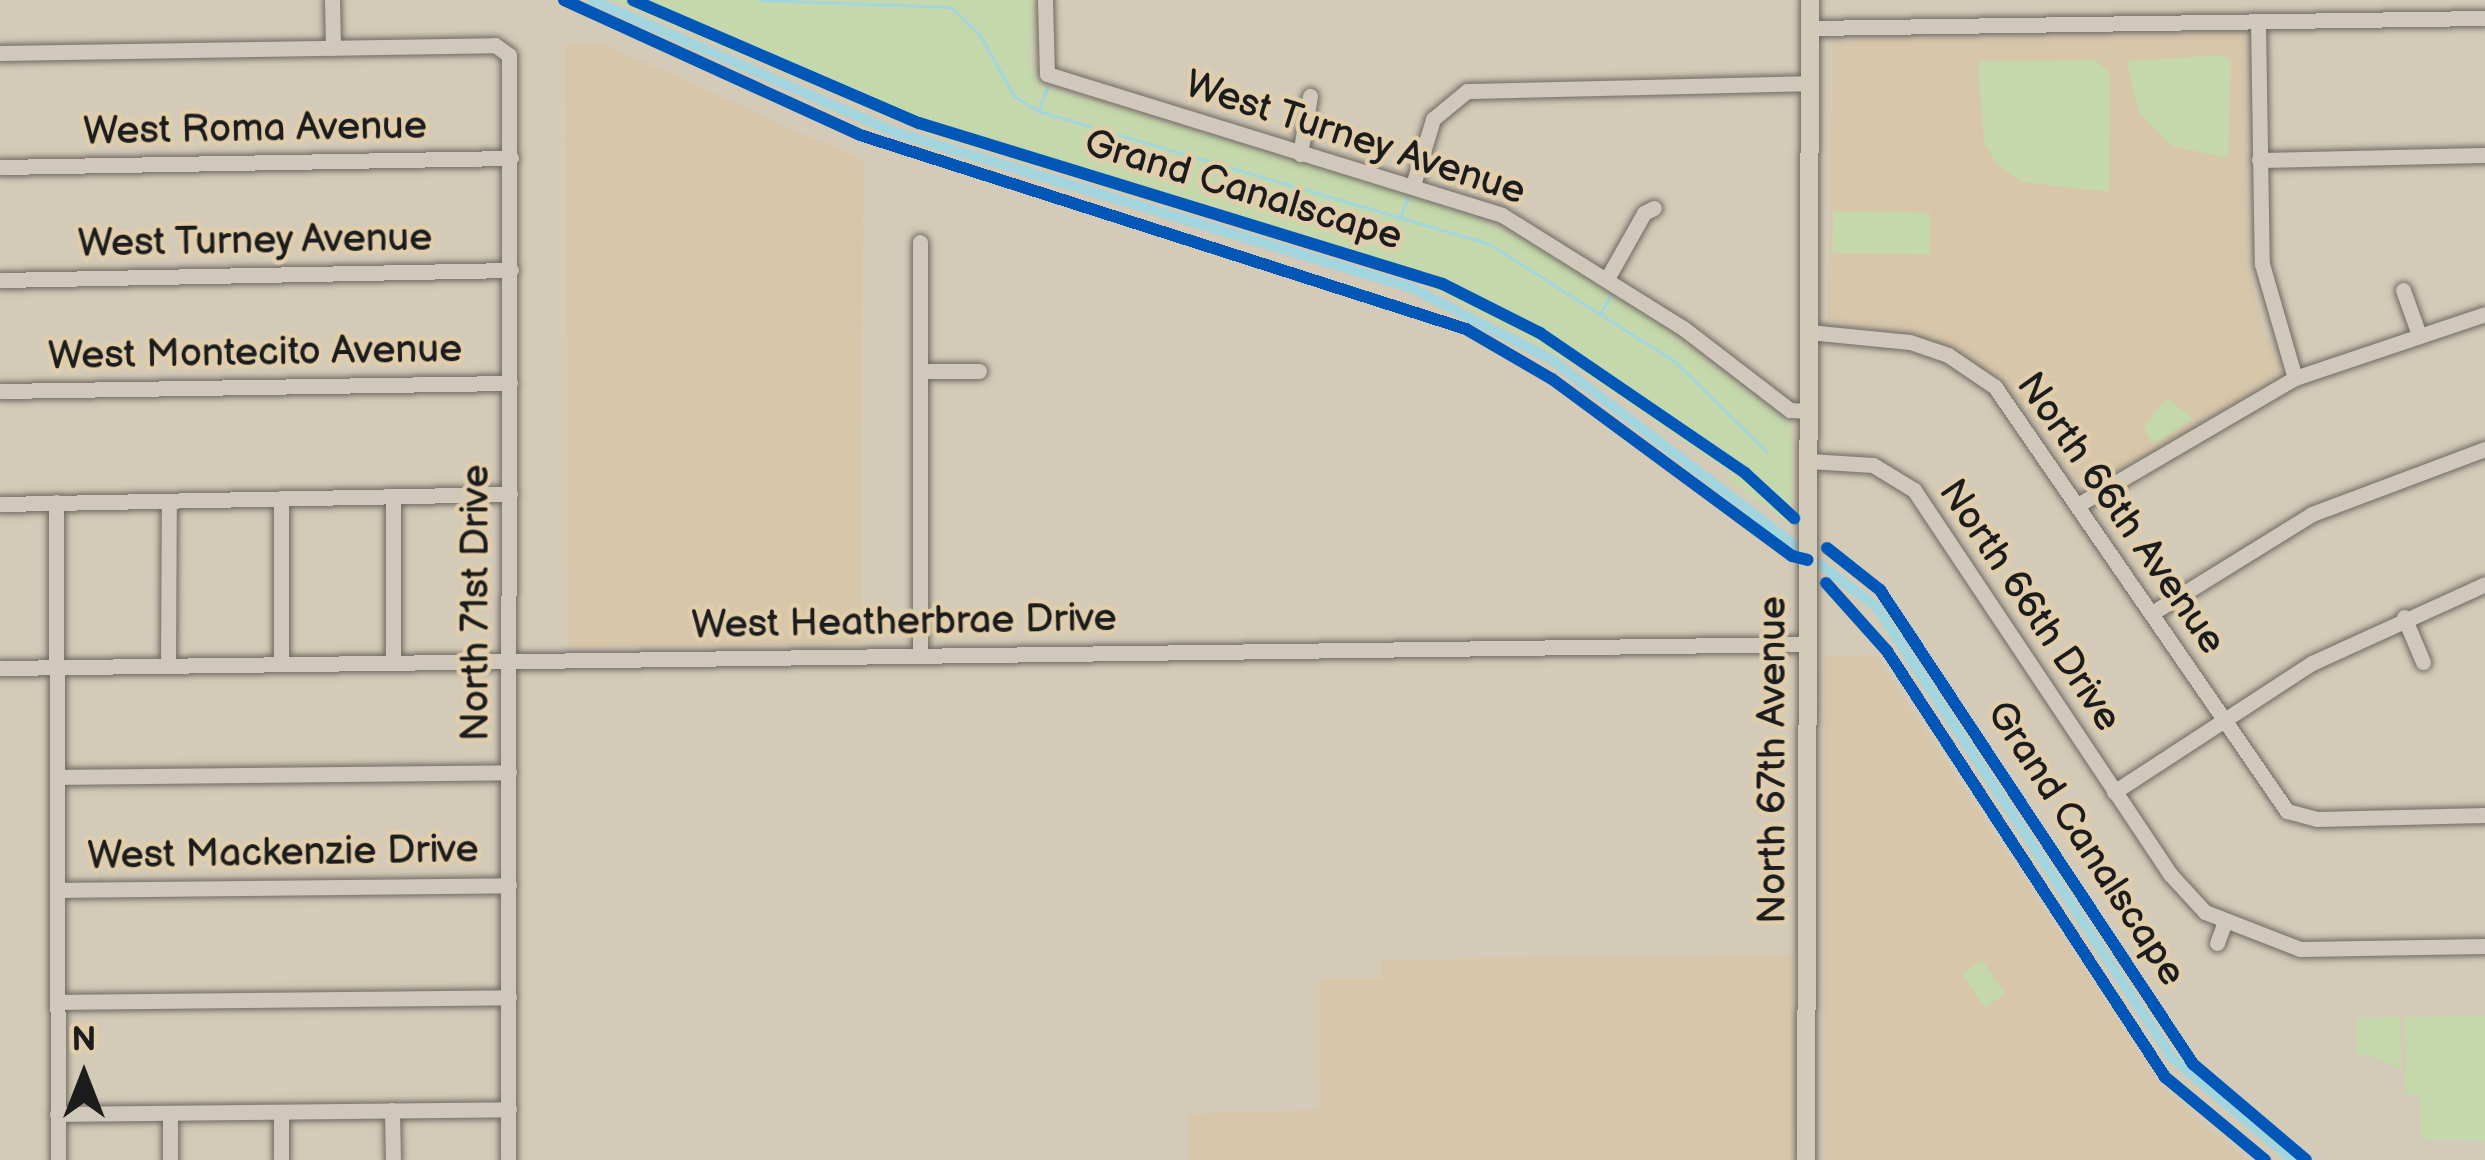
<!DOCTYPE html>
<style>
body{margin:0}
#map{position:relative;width:2485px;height:1160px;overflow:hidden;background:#d3cab7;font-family:"Balsamiq Sans",sans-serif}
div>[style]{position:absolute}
.built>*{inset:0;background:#d7c6aa}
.green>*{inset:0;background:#c5d8ab;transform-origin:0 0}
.stream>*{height:3px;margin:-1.5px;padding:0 1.5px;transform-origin:1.5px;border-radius:1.5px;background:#a2d5dd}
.canal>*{height:10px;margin:-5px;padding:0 5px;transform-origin:5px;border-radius:5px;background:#a2d5dd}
.roads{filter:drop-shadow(0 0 3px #6e6a62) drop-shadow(0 0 3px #6e6a62)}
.minor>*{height:15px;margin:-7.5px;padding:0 7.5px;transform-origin:7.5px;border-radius:7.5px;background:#cfc8bb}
.major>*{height:18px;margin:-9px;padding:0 9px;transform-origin:9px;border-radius:9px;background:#d2cbba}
.cycleway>*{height:12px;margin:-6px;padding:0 6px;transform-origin:6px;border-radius:6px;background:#0057b8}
span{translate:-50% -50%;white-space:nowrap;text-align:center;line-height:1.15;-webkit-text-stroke:9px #dfcdab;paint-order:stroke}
.street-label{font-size:39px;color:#1c1c1c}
.north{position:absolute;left:24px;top:1016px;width:120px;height:120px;-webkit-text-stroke:9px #dfcdab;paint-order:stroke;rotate:0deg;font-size:33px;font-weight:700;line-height:48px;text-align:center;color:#1c1c1c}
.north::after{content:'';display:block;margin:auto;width:42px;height:54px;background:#1c1c1c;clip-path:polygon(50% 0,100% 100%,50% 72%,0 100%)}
</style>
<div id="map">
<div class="built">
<i style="clip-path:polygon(2246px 32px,2248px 262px,2261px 325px,2281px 364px,2277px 379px,2084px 489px,2021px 402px,1979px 367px,1920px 337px,1828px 320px,1833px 41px)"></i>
<i style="clip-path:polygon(566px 44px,608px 46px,863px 161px,861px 644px,568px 648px)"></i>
<i style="clip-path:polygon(1824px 656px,1876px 656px,2164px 1089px,2247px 1160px,1823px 1160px)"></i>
<i style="clip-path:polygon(1794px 955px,1793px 1160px,1188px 1160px,1188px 1114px,1320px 1110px,1319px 978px,1382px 978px,1382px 960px)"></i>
</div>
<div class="green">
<i style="clip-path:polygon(612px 0,1034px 0,1032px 66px,1039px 85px,1434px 201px,1524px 239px,1620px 295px,1791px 423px,1792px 525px,1727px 479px,1731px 473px,1572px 364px,1424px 284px,926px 133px)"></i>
<i style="clip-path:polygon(2223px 55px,2231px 60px,2228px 158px,2172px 146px,2139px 113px,2126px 61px)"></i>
<i style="clip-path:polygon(2095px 60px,2110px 73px,2109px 192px,2022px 182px,1996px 164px,1984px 141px,1978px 61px)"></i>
<i style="left:1833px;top:211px;width:97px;height:42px;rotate:1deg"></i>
<i style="clip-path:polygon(2166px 398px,2194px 419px,2153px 445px,2144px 427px)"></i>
<i style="left:1982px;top:960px;width:41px;height:24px;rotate:56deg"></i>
<i style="clip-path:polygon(2485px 1016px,2485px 1141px,2422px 1140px,2420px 1094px,2406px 1094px,2405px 1017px)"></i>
<i style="clip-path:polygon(2400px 1017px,2401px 1068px,2364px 1054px,2358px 1059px,2356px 1018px)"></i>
</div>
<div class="stream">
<i style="left:761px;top:0;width:190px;rotate:2.1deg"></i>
<i style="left:951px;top:7px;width:40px;rotate:44deg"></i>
<i style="left:980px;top:35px;width:70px;rotate:60.9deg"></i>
<i style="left:1014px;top:96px;width:28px;rotate:32deg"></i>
<i style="left:1038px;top:111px;width:470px;rotate:16.4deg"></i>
<i style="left:1489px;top:244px;width:219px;rotate:32.3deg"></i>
<i style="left:1674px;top:361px;width:129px;rotate:44.4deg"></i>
<i style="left:1038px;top:111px;width:27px;rotate:-68deg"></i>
<i style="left:1400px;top:218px;width:27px;rotate:-70deg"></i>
<i style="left:1601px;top:312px;width:26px;rotate:-61deg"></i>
</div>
<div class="canal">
<i style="left:592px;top:0;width:330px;rotate:23.6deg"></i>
<i style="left:894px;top:132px;width:541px;rotate:16.76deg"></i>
<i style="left:1412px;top:288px;width:157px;rotate:27.2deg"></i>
<i style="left:1552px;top:360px;width:409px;rotate:37.3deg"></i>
<i style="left:1877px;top:608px;width:538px;rotate:56.75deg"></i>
<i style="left:2172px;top:1058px;width:158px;rotate:40.1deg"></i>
</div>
<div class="roads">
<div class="minor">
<i style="left:332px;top:0;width:48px;rotate:88.8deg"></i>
<i style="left:1045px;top:0;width:74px;rotate:88.5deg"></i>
<i style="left:1047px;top:74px;width:476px;rotate:17.2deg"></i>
<i style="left:1502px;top:215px;width:213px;rotate:32deg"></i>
<i style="left:1683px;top:328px;width:135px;rotate:37.5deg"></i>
<i style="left:1790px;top:410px;width:19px;rotate:3deg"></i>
<i style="left:2258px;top:22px;width:242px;rotate:89.1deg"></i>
<i style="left:2262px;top:264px;width:119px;rotate:73.9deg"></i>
<i style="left:1810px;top:28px;width:675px;rotate:-0.85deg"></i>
<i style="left:0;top:53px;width:495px;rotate:-0.9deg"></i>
<i style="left:495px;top:45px;width:17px;rotate:36deg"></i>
<i style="left:509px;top:55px;width:1105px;rotate:90.05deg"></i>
<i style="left:1300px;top:154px;width:59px;rotate:-80.2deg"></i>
<i style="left:2259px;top:160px;width:226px;rotate:-1.3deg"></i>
<i style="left:0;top:167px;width:511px;rotate:-1.01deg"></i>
<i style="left:1413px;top:185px;width:69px;rotate:-73.1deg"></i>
<i style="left:1433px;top:119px;width:44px;rotate:-39.5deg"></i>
<i style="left:1467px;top:91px;width:343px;rotate:-1.3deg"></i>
<i style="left:1608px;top:277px;width:73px;rotate:-60.6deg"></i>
<i style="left:1644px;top:213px;width:11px;rotate:-27deg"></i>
<i style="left:0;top:280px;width:511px;rotate:-1.12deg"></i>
<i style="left:2403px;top:290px;width:45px;rotate:70.3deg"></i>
<i style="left:1809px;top:332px;width:101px;rotate:5.7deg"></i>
<i style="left:1910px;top:342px;width:40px;rotate:18.9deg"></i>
<i style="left:1948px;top:355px;width:57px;rotate:34.2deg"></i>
<i style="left:1995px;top:387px;width:515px;rotate:55.45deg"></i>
<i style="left:2287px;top:811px;width:31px;rotate:15deg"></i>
<i style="left:2317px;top:819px;width:168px;rotate:-1.4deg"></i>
<i style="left:921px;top:371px;width:58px"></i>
<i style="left:0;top:391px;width:510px;rotate:-0.9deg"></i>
<i style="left:1809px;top:461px;width:64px;rotate:3.6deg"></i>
<i style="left:1873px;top:465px;width:48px;rotate:31.4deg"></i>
<i style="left:1914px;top:490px;width:462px;rotate:56.3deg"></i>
<i style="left:2170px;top:874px;width:52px;rotate:47.4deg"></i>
<i style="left:2205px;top:912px;width:102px;rotate:21.3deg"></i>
<i style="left:2300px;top:949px;width:185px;rotate:-0.9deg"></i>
<i style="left:56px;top:502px;width:658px;rotate:89.83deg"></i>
<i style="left:2081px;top:503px;width:248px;rotate:-30.3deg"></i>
<i style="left:2295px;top:378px;width:200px;rotate:-18.6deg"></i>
<i style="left:0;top:504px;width:510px;rotate:-1.12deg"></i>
<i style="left:2152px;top:613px;width:188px;rotate:-31.7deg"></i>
<i style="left:2312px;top:514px;width:185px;rotate:-20.6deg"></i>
<i style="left:2404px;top:617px;width:49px;rotate:67.1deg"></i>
<i style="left:920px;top:655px;width:413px;rotate:-90deg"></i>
<i style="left:393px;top:662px;width:165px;rotate:-90deg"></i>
<i style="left:281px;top:664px;width:166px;rotate:-90deg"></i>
<i style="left:168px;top:665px;width:164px;rotate:-89.7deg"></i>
<i style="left:0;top:668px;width:1808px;rotate:-0.76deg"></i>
<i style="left:57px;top:777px;width:452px;rotate:-0.6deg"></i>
<i style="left:2114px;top:792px;width:236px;rotate:-33.1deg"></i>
<i style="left:2312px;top:663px;width:190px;rotate:-24.5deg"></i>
<i style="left:57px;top:890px;width:452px;rotate:-0.6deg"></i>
<i style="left:2217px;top:943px;width:20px;rotate:-70deg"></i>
<i style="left:57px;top:1002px;width:452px;rotate:-0.6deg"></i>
<i style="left:392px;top:1110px;width:50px;rotate:88.9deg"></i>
<i style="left:281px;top:1112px;width:48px;rotate:90deg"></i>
<i style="left:170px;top:1113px;width:47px;rotate:90deg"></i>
<i style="left:57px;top:1114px;width:452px;rotate:-0.6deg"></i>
</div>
<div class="major">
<i style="left:1806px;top:1160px;width:1160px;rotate:-89.8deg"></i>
</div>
</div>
<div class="cycleway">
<i style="left:564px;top:0;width:325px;rotate:24.5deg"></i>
<i style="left:860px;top:135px;width:636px;rotate:17.75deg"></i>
<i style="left:1466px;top:329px;width:99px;rotate:30.2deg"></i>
<i style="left:1552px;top:379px;width:298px;rotate:36.4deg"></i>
<i style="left:1792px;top:556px;width:16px;rotate:14deg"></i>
<i style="left:633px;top:0;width:311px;rotate:23.3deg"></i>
<i style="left:919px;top:123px;width:548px;rotate:17.08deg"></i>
<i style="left:1443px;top:284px;width:109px;rotate:26.8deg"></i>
<i style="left:1540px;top:333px;width:248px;rotate:34.3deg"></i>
<i style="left:1745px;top:473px;width:67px;rotate:42.6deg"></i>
<i style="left:1827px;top:548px;width:68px;rotate:38.4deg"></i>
<i style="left:1880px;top:590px;width:568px;rotate:56.56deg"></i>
<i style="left:2193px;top:1064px;width:148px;rotate:40.3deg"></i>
<i style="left:1826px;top:583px;width:91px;rotate:48.1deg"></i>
<i style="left:1887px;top:651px;width:509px;rotate:56.87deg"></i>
<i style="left:2165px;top:1077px;width:130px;rotate:39.7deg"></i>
</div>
<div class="street-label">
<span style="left:255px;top:130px;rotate:-1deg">West Roma Avenue</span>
<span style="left:1355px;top:139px;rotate:18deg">West Turney Avenue</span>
<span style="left:1243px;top:191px;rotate:17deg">Grand Canalscape</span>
<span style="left:255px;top:242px;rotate:-1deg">West Turney Avenue</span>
<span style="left:255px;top:354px;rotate:-1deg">West Montecito Avenue</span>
<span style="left:2120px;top:514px;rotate:55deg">North 66th Avenue</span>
<span style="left:477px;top:603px;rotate:-90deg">North 71st Drive</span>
<span style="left:2029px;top:606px;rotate:56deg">North 66th Drive</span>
<span style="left:904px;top:623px;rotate:-1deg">West Heatherbrae Drive</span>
<span style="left:1774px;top:760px;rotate:-90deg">North 67th Avenue</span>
<span style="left:2085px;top:844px;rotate:57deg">Grand Canalscape</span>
<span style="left:283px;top:854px;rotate:-1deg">West Mackenzie Drive</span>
</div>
<div class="north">N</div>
</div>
